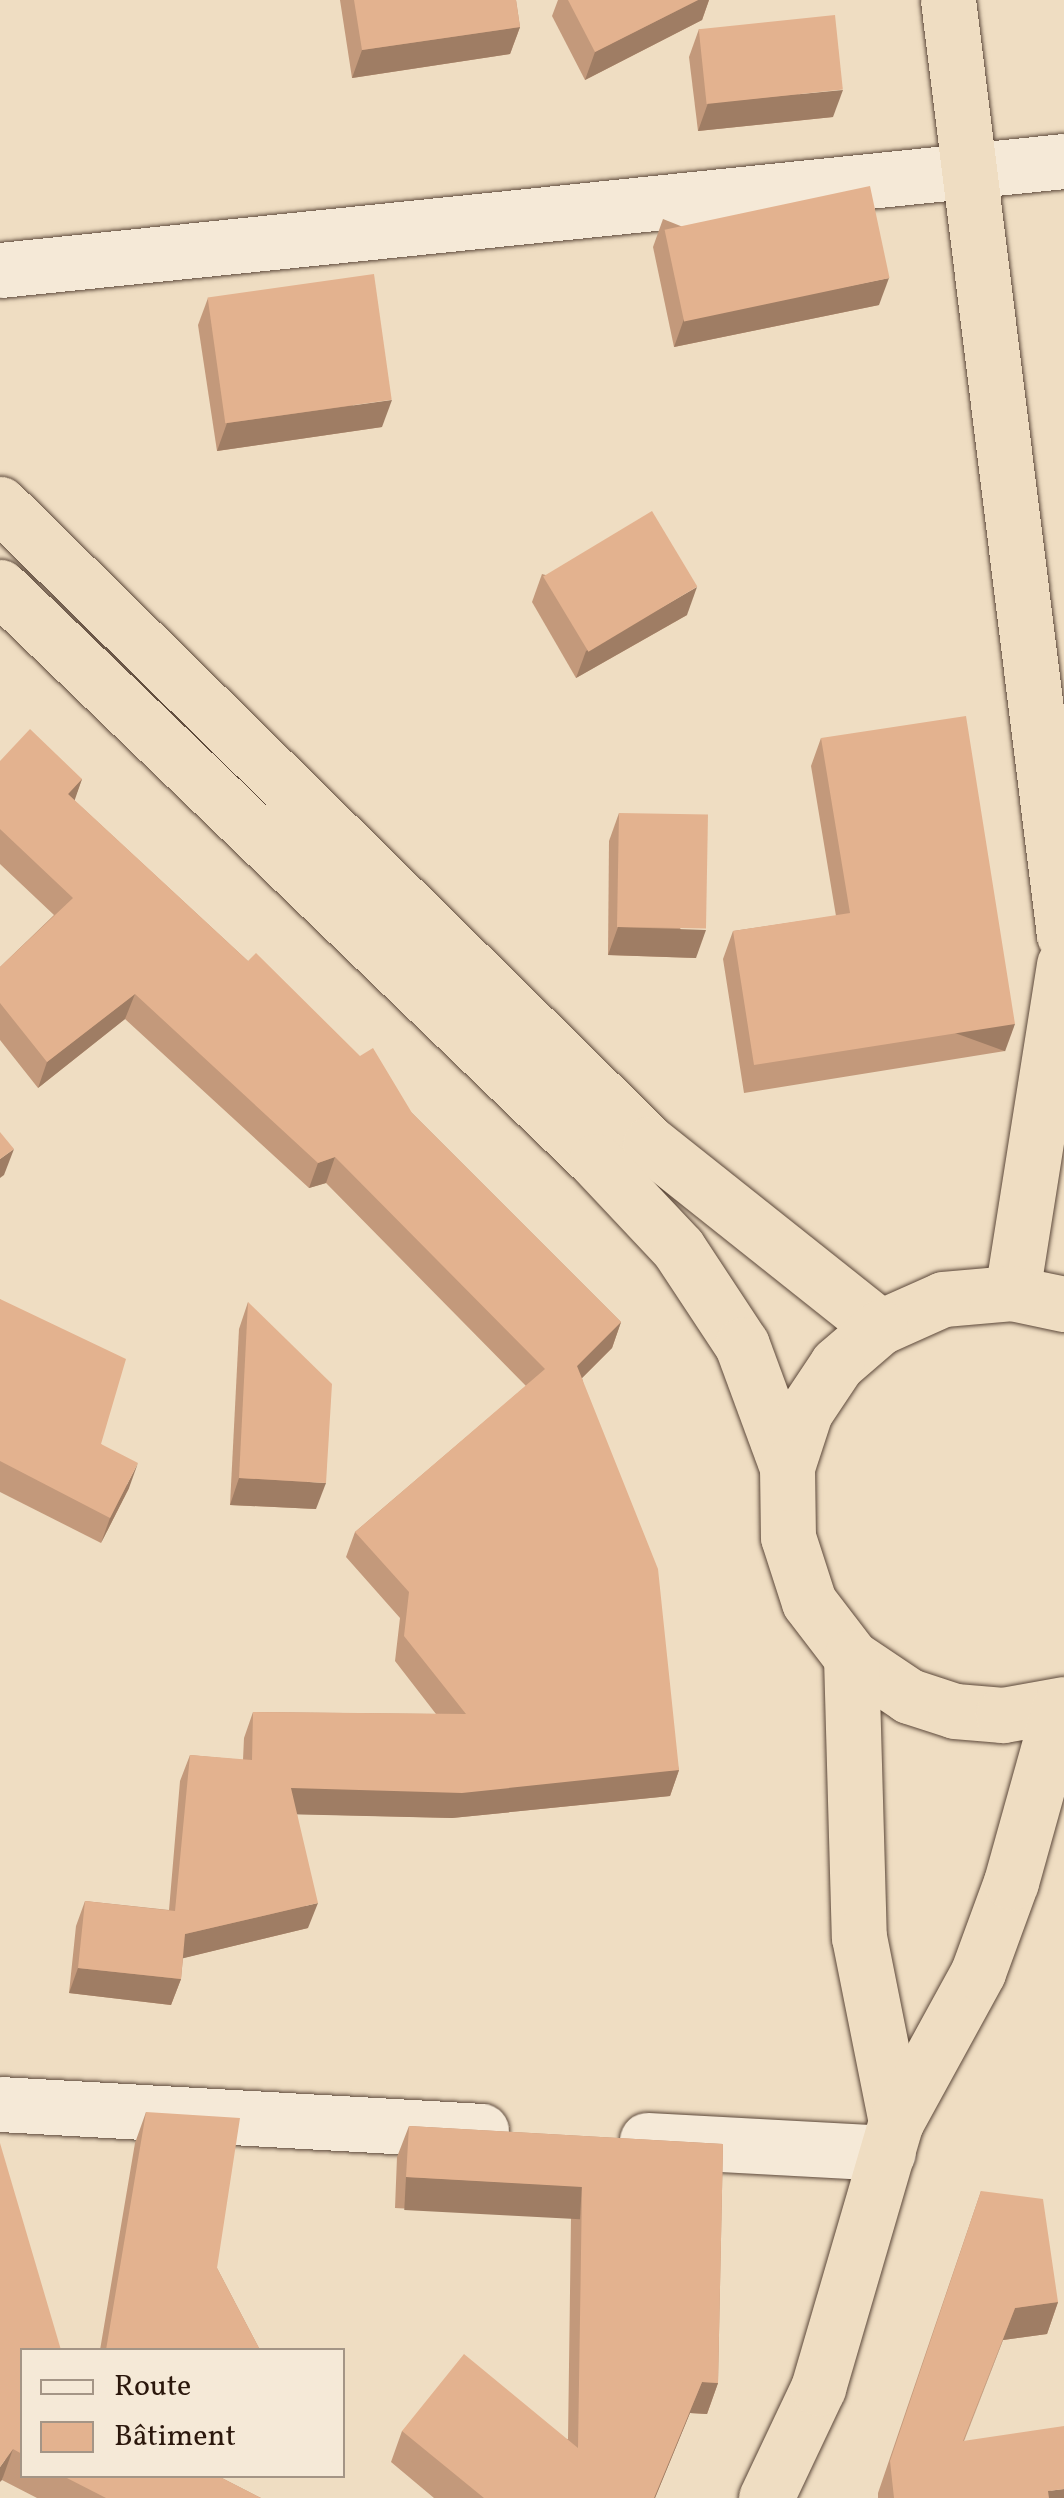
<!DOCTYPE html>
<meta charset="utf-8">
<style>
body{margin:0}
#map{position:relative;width:1064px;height:2498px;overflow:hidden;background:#efddc2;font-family:Vollkorn,serif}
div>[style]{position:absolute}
.roads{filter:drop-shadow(0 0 2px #5c483a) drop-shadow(0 0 2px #5c483a)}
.minor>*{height:55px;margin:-27.5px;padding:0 27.5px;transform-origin:27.5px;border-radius:27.5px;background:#f5e9d7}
.trunk>*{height:55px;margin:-27.5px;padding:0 27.5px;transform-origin:27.5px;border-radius:27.5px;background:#efddc2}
.wall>*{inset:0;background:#c3997b}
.shaded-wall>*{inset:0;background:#9f7d64;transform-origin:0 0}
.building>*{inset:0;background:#e3b28f;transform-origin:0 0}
span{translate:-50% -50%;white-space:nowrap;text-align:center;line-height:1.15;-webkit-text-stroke:8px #f5e9d7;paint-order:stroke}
.legend{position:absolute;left:20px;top:2348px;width:325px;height:130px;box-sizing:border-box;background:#f5e9d7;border:2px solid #a49586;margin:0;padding:12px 18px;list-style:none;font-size:30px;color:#2b170c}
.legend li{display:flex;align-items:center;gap:20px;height:50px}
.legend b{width:50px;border:2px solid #a49586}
</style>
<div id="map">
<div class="roads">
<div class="minor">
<i style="left:0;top:270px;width:1070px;rotate:-5.85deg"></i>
<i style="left:0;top:2104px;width:482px;rotate:3.2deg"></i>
<i style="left:647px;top:2140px;width:241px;rotate:3.1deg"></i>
</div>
<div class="trunk">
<i style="left:948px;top:0;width:942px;rotate:82.93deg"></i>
<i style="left:0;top:504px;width:912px;rotate:44.56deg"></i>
<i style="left:650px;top:1144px;width:294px;rotate:38.5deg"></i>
<i style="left:0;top:587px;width:827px;rotate:43.92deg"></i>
<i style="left:596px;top:1161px;width:120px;rotate:46.7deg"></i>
<i style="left:678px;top:1248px;width:116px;rotate:56.6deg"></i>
<i style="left:742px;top:1345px;width:130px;rotate:69.8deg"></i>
<i style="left:1012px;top:1293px;width:333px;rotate:-81deg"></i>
<i style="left:1064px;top:1304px;width:53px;rotate:-168.1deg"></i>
<i style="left:1012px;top:1293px;width:69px;rotate:175deg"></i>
<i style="left:943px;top:1299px;width:69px;rotate:156deg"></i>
<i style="left:880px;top:1327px;width:57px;rotate:139.3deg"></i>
<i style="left:837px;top:1364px;width:58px;rotate:123.7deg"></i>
<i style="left:805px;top:1412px;width:58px;rotate:108.1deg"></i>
<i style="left:787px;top:1467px;width:70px;rotate:89.2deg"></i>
<i style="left:788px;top:1537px;width:68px;rotate:72.1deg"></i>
<i style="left:809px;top:1602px;width:69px;rotate:52.6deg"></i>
<i style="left:851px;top:1657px;width:70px;rotate:33.9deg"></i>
<i style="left:909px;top:1696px;width:48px;rotate:18.1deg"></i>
<i style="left:955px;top:1711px;width:48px;rotate:4.8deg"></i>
<i style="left:1003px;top:1715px;width:62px;rotate:-10.2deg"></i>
<i style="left:851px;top:1657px;width:280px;rotate:88.4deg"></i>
<i style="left:859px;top:1937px;width:189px;rotate:78.7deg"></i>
<i style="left:766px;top:2498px;width:122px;rotate:-64.7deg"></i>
<i style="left:818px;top:2388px;width:277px;rotate:-73.7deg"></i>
<i style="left:896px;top:2122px;width:171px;rotate:-61.3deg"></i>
<i style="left:978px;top:1972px;width:96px;rotate:-69.9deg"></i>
<i style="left:1011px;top:1882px;width:183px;rotate:-74.4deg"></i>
</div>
</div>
<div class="wall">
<i style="clip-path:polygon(340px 0,516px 0,520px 27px,510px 54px,352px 78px)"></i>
<i style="clip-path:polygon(558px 0,709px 0,702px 20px,585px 80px,552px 16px)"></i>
<i style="clip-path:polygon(699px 29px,833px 117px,698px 131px,689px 57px)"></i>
<i style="clip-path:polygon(663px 219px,879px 305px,674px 347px,653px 247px)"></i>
<i style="clip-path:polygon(208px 298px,382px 427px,217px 451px,198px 325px)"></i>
<i style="clip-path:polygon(542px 574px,687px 615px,576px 678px,532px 602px)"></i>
<i style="clip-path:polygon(821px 738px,1005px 1051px,744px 1093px,723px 959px,733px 931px,836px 916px,811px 766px)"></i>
<i style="clip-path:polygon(0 761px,82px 779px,74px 800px,412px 1113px,621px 1322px,612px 1348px,582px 1378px,679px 1770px,670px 1796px,452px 1818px,297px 1814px,308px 1928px,183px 1958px,181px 1979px,171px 2005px,69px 1993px,76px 1926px,85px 1901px,169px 1910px,180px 1781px,190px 1755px,243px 1760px,244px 1738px,253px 1712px,436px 1714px,395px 1661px,400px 1618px,346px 1557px,355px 1532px,526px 1386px,326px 1183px,309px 1188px,125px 1019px,38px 1088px,0 1040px,0 967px,54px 915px,0 864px)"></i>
<i style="clip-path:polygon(619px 813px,696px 958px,608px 955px,609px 841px)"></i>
<i style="clip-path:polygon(0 1299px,101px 1444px,129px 1488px,101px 1543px,0 1492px)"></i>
<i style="clip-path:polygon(248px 1302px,316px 1509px,230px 1505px,239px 1329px)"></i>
<i style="clip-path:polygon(146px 2112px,217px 2268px,260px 2350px,100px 2350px,135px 2143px)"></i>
<i style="clip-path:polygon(409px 2126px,723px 2144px,718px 2383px,707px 2414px,690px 2413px,655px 2498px,434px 2498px,391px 2462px,402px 2431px,568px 2439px,571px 2218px,395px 2208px,397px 2157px)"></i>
<i style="clip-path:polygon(981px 2191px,1058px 2302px,1047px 2334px,1003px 2340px,964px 2441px,1064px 2498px,878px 2498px,878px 2493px)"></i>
<i style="clip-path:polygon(22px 2350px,22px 2476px,218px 2476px,261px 2498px,37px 2498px,2px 2480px)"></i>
</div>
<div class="shaded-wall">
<i style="clip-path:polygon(698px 0,709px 0,702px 20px,585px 80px,595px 52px)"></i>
<i style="clip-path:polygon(520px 27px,510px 54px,352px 78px,362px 50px)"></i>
<i style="clip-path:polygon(843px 90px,833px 117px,698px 131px,708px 103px)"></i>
<i style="clip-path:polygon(889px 278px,879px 305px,674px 347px,684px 319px)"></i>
<i style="clip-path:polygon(392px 400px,382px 427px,217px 451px,227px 423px)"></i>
<i style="clip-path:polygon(697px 587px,687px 615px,576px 678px,586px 651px)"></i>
<i style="clip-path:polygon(82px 779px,73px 805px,68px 794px)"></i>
<i style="clip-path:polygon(618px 927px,706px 930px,696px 958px,608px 955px)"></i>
<i style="clip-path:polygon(135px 994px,125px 1019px,38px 1088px,47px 1062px)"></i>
<i style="left:1015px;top:1024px;width:29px;height:264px;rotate:110deg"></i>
<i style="clip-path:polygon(14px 1149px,4px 1175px,0 1178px,0 1159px)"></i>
<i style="clip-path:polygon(335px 1157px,326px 1183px,309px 1188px,318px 1163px)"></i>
<i style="clip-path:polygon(621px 1322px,612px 1348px,568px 1392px,577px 1366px)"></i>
<i style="clip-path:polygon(138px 1463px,129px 1488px,101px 1543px,110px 1518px)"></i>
<i style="clip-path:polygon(239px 1478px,326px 1483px,316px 1509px,230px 1505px)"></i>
<i style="clip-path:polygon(679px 1770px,670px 1796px,452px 1818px,281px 1814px,291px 1788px)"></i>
<i style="clip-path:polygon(318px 1903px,308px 1928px,176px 1960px,185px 1934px)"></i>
<i style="clip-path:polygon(78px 1968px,181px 1979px,171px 2005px,69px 1993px)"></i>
<i style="left:406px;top:2177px;width:176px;height:33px;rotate:3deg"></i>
<i style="clip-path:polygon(1058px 2302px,1047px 2334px,1003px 2340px,952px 2473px,1015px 2308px)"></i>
<i style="clip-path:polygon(702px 2382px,718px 2383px,707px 2414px,690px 2413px,655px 2498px,654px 2498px)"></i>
<i style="clip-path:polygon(13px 2449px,2px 2480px,0 2482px,0 2467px)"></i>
<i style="clip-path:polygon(1064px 2489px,1064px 2498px,1046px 2498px,1048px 2491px)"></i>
</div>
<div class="building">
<i style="clip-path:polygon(354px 0,516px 0,520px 27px,362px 50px)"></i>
<i style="clip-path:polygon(568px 0,698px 0,595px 52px)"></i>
<i style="left:835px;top:15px;width:75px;height:137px;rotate:84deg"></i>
<i style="left:870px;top:186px;width:94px;height:210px;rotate:78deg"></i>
<i style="left:374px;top:274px;width:127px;height:168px;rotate:82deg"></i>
<i style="left:652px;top:511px;width:88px;height:127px;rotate:59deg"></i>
<i style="clip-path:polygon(966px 716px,1015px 1024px,754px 1065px,733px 931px,850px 913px,821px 738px)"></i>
<i style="clip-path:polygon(30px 729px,82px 779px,68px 794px,248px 961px,256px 953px,360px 1056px,373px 1048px,412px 1113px,621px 1322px,577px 1366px,658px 1569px,679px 1770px,462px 1793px,291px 1788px,318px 1903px,185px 1934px,181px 1979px,78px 1968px,85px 1901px,175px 1911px,190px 1755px,252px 1760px,253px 1712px,466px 1714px,404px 1636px,409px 1592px,355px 1532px,545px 1369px,335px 1157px,318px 1163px,135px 994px,47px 1062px,0 1003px,0 967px,73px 898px,0 829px,0 761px)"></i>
<i style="left:619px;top:813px;width:89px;height:114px;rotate:1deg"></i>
<i style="clip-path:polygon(0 1132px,14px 1149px,0 1159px)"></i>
<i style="clip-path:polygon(0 1299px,126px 1359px,101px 1444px,138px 1463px,110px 1518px,0 1461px)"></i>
<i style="clip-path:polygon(248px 1302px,332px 1384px,326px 1483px,239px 1478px)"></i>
<i style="clip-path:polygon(146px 2112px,240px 2118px,217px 2268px,260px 2350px,106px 2350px)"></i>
<i style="clip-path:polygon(409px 2126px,723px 2144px,718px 2383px,702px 2382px,654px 2498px,484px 2498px,402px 2431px,464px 2354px,578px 2448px,582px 2187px,406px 2177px)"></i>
<i style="clip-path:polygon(0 2143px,61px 2350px,22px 2350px,22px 2454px,13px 2449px,0 2467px)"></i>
<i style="clip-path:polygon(981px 2191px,1043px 2199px,1058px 2302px,1015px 2308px,963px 2441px,1064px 2426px,1064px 2489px,1048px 2491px,1049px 2498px,894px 2498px,890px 2461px)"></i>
<i style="clip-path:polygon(63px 2476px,218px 2476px,261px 2498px,106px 2498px)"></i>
</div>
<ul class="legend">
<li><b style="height:12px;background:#f5e9d7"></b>Route</li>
<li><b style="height:28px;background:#e3b28f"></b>Bâtiment</li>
</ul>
</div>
